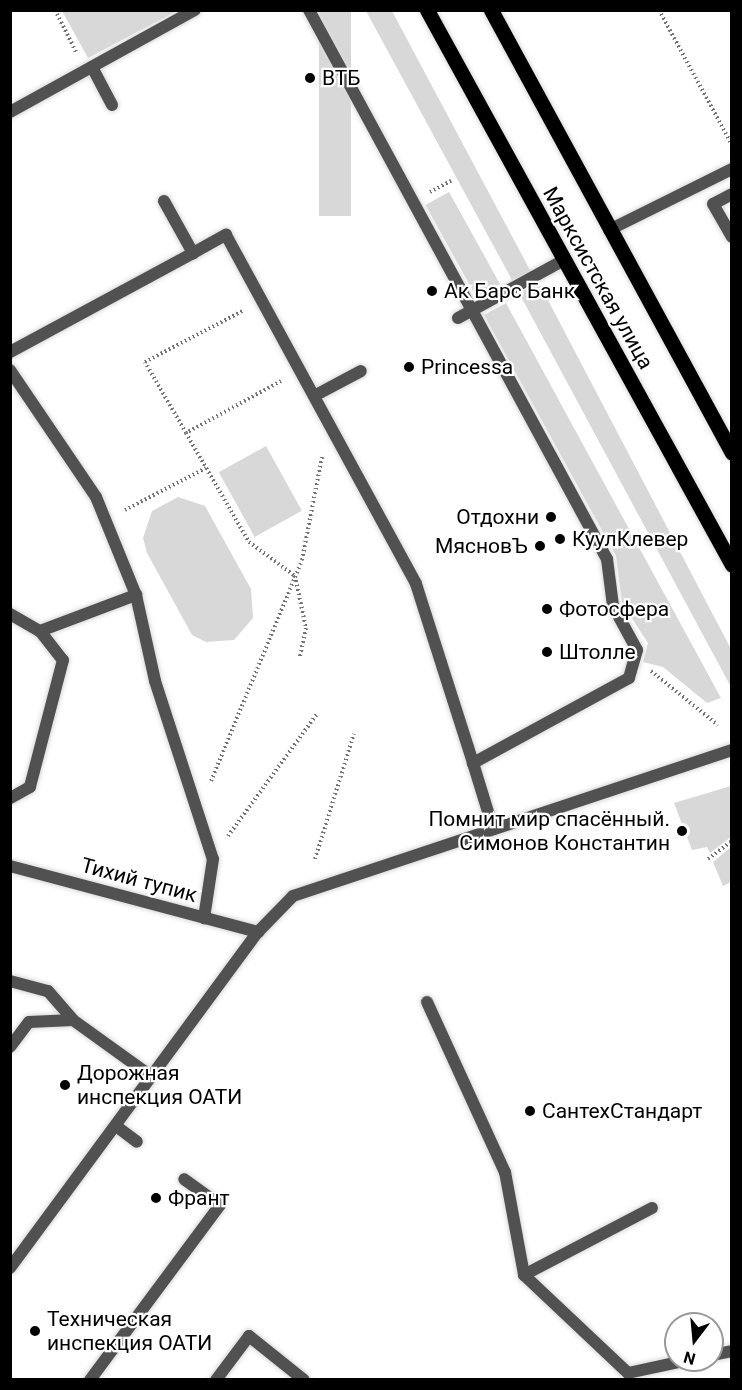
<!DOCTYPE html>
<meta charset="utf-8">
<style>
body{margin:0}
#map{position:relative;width:742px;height:1390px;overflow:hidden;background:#fff;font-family:Roboto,sans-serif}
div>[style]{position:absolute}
.green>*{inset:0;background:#d8d8d8;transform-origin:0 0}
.path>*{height:4px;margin-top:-2px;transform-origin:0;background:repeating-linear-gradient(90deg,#737373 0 1.5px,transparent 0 4.5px)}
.roads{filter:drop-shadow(0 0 2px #dbdbdb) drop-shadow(0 0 2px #dbdbdb)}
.lane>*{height:12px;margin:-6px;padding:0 6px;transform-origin:6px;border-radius:6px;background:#515151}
.street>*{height:12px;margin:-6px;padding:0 6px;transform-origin:6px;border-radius:6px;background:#515151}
.primary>*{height:15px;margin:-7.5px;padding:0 7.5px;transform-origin:7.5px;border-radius:7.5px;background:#000}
.dots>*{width:16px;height:16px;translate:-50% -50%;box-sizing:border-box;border:3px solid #fff;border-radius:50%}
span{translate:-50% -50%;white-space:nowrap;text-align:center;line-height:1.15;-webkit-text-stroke:4.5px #fff;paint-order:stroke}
.poi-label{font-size:21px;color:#000}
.left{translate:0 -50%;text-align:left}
.right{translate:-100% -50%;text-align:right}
.street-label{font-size:21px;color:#000}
.frame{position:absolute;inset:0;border:12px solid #000;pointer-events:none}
.north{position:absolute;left:664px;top:1312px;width:60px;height:60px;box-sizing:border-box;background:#fff;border:2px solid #999;border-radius:50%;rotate:196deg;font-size:16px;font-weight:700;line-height:24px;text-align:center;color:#000}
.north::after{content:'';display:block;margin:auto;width:21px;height:27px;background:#000;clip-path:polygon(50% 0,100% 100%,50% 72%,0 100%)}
</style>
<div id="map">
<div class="green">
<i style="clip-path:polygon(62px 11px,177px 11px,88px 58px)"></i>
<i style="left:319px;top:11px;width:32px;height:205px"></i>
<i style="clip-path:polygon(366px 11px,392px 11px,531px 272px,512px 280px)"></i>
<i style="left:449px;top:192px;width:106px;height:27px;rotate:61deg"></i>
<i style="clip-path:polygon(539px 283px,731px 649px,731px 687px,519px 293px)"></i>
<i style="clip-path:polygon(506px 303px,721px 698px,707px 703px,663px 667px,643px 662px,648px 643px,622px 603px,616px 556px,484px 315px)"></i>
<i style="left:266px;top:446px;width:74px;height:54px;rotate:61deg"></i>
<i style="clip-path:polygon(178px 497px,205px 506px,251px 589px,253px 618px,234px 640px,206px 642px,192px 635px,147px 553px,143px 538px,152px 511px)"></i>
<i style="clip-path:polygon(731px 786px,731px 837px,710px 853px,707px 847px,692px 850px,674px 803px)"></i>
<i style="clip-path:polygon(731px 847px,731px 882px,723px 886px,713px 862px)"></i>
</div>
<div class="path">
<i style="left:55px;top:10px;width:47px;rotate:63.4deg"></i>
<i style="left:659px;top:10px;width:153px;rotate:61.6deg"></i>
<i style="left:430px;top:192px;width:24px;rotate:-28deg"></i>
<i style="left:281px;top:381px;width:108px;rotate:151.3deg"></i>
<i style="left:186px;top:433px;width:126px;rotate:60deg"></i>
<i style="left:249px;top:542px;width:57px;rotate:36.5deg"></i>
<i style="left:295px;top:576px;width:53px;rotate:78.1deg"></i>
<i style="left:306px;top:628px;width:29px;rotate:102deg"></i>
<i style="left:186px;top:433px;width:82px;rotate:-120deg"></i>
<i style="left:145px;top:362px;width:112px;rotate:-27.7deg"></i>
<i style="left:125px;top:510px;width:91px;rotate:-27.4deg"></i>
<i style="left:651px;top:671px;width:86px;rotate:38.9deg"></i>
<i style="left:211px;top:781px;width:239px;rotate:-67.6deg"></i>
<i style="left:302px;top:560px;width:105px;rotate:-79deg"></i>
<i style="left:228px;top:836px;width:151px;rotate:-53.9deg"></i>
<i style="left:315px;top:859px;width:131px;rotate:-72.7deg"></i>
<i style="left:708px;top:859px;width:30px;rotate:-37deg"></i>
</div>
<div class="roads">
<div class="lane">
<i style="left:309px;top:10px;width:625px;rotate:61.51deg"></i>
<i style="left:607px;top:559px;width:47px;rotate:82.7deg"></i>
<i style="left:613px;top:606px;width:50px;rotate:61.4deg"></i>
<i style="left:637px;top:650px;width:29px;rotate:106deg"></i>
<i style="left:629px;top:678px;width:178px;rotate:151.4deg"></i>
<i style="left:473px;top:763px;width:68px;rotate:72.9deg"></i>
<i style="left:92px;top:67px;width:43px;rotate:62.2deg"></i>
<i style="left:10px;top:112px;width:211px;rotate:-28.9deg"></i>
<i style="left:732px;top:194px;width:21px;rotate:152deg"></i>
<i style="left:713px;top:204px;width:38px;rotate:60deg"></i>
<i style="left:164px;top:201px;width:60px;rotate:60.9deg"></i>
<i style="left:193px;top:253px;width:38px;rotate:-29deg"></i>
<i style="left:226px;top:235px;width:397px;rotate:61.4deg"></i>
<i style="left:416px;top:584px;width:188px;rotate:72.3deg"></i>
<i style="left:609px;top:230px;width:137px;rotate:-26.4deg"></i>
<i style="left:458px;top:318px;width:121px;rotate:-28.7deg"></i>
<i style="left:10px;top:352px;width:208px;rotate:-28.4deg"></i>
<i style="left:10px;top:370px;width:153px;rotate:55.9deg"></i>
<i style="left:96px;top:497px;width:106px;rotate:67.8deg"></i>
<i style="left:136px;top:595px;width:88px;rotate:77.5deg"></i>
<i style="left:155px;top:681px;width:187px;rotate:72deg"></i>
<i style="left:213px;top:859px;width:60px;rotate:98.7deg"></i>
<i style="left:314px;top:396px;width:53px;rotate:-28deg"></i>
<i style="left:10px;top:614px;width:34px;rotate:30deg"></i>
<i style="left:40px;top:631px;width:37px;rotate:52deg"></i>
<i style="left:63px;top:660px;width:131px;rotate:104.6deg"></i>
<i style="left:30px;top:787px;width:23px;rotate:151deg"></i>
<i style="left:40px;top:631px;width:103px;rotate:-20.6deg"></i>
<i style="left:10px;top:981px;width:39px;rotate:15deg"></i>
<i style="left:48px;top:991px;width:38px;rotate:49deg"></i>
<i style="left:73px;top:1020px;width:97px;rotate:35.8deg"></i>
<i style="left:427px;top:1002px;width:187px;rotate:65.4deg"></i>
<i style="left:505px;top:1172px;width:105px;rotate:79.5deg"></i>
<i style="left:10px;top:1047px;width:31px;rotate:-53deg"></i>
<i style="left:29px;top:1022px;width:44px;rotate:-2.6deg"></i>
<i style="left:116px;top:1126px;width:26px;rotate:37deg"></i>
<i style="left:652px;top:1208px;width:144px;rotate:152.4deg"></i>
<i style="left:524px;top:1275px;width:143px;rotate:43.3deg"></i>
<i style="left:628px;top:1373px;width:61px;rotate:-12.2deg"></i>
<i style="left:712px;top:1355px;width:20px;rotate:-11deg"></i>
<i style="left:90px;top:1380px;width:218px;rotate:-53.4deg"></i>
<i style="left:220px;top:1205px;width:44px;rotate:-144.2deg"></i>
<i style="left:216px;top:1380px;width:55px;rotate:-53.1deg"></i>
<i style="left:249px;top:1336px;width:70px;rotate:38.7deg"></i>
</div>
<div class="street">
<i style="left:10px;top:866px;width:257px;rotate:14.9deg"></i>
<i style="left:10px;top:1268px;width:418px;rotate:-53.6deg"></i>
<i style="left:258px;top:932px;width:50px;rotate:-45.8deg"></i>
<i style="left:293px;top:896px;width:463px;rotate:-18.4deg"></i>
</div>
<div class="primary">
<i style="left:427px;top:10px;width:633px;rotate:61.21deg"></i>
<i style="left:491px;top:10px;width:504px;rotate:61.45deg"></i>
</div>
</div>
<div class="dots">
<i style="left:310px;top:78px;background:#000"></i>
<i style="left:432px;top:291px;background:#000"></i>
<i style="left:409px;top:367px;background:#000"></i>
<i style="left:551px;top:517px;background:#000"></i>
<i style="left:560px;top:539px;background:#000"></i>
<i style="left:540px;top:546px;background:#000"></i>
<i style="left:547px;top:609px;background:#000"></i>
<i style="left:547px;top:652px;background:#000"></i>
<i style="left:682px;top:831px;background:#000"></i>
<i style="left:65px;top:1085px;background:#000"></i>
<i style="left:530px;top:1111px;background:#000"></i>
<i style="left:156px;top:1198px;background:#000"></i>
<i style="left:35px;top:1331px;background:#000"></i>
</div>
<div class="poi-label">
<span class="left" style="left:322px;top:78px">ВТБ</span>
<span class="left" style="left:444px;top:291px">Ак Барс Банк</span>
<span class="left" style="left:421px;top:367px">Princessa</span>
<span class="right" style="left:539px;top:517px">Отдохни</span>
<span class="left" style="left:572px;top:539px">КуулКлевер</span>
<span class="right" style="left:528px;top:546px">МясновЪ</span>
<span class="left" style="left:559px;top:609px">Фотосфера</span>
<span class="left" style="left:559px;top:652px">Штолле</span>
<span class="right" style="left:670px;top:831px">Помнит мир спасённый.<br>Симонов Константин</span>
<span class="left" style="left:77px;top:1085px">Дорожная<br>инспекция ОАТИ</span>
<span class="left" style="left:542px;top:1111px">СантехСтандарт</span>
<span class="left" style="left:168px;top:1198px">Франт</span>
<span class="left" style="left:47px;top:1331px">Техническая<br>инспекция ОАТИ</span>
</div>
<div class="street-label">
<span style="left:598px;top:278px;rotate:61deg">Марксистская улица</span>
<span style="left:139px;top:880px;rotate:15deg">Тихий тупик</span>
</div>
<div class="frame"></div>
<div class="north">N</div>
</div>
